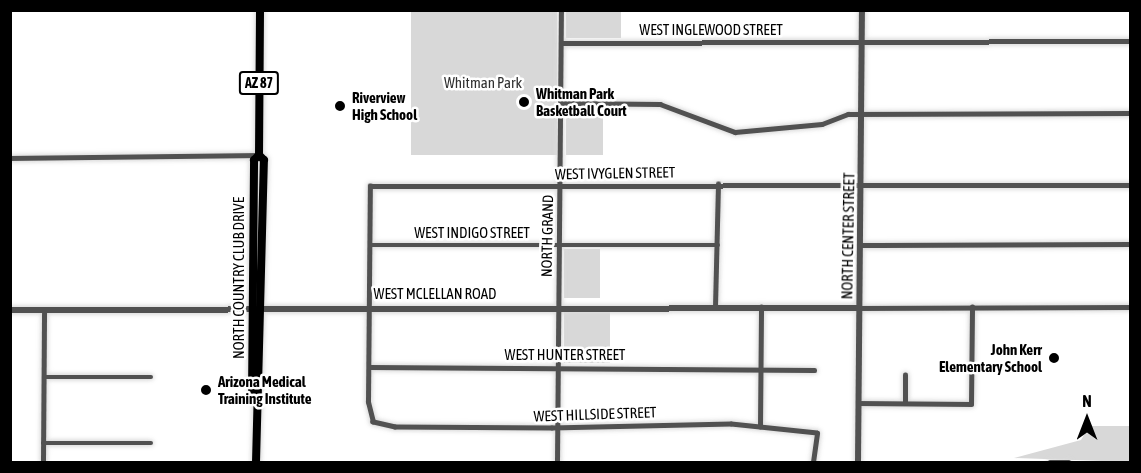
<!DOCTYPE html>
<style>
body{margin:0}
#map{position:relative;width:1141px;height:473px;overflow:hidden;background:#fff;font-family:"Asap Condensed",sans-serif}
div>[style]{position:absolute}
.green>*{inset:0;background:#d8d8d8;transform-origin:0 0}
.roads{filter:drop-shadow(0 0 2px #dbdbdb) drop-shadow(0 0 2px #dbdbdb)}
.minor>*{height:4.5px;margin:-2.25px;padding:0 2.25px;transform-origin:2.25px;border-radius:2.25px;background:#515151}
.tertiary>*{height:6px;margin:-3px;padding:0 3px;transform-origin:3px;border-radius:3px;background:#515151}
.primary>*{height:8px;margin:-4px;padding:0 4px;transform-origin:4px;border-radius:4px;background:#000}
.dots>*{width:16px;height:16px;translate:-50% -50%;box-sizing:border-box;border:3px solid #fff;border-radius:50%}
span{translate:-50% -50%;white-space:nowrap;text-align:center;line-height:1.15;-webkit-text-stroke:5px #fff;paint-order:stroke}
.shield-label span{padding:2px 4px;background:#fff;border:2px solid;border-radius:4px;-webkit-text-stroke-width:0}
.shield-label{font-size:14px;color:#000;font-weight:700}
.street-label{font-size:15px;color:#000}
.park-label{font-size:15px;color:#2f2f2f}
.poi-label{font-size:15px;color:#000;font-weight:700}
.left{translate:0 -50%;text-align:left}
.right{translate:-100% -50%;text-align:right}
.frame{position:absolute;inset:0;border:12px solid #000;pointer-events:none}
.north{position:absolute;left:1057px;top:389px;width:60px;height:60px;-webkit-text-stroke:4px #fff;paint-order:stroke;rotate:0deg;font-size:16px;font-weight:700;line-height:24px;text-align:center;color:#000}
.north::after{content:'';display:block;margin:auto;width:21px;height:27px;background:#000;clip-path:polygon(50% 0,100% 100%,50% 72%,0 100%)}
</style>
<div id="map">
<div class="green">
<i style="left:411px;top:11px;width:146px;height:144px"></i>
<i style="left:566px;top:11px;width:55px;height:27px"></i>
<i style="left:603px;top:105px;width:50px;height:37px;rotate:90deg"></i>
<i style="left:564px;top:249px;width:36px;height:49px"></i>
<i style="left:610px;top:312px;width:51px;height:46px;rotate:90deg"></i>
<i style="clip-path:polygon(1089px 426px,1130px 426px,1130px 462px,1014px 458px,1081px 440px)"></i>
</div>
<div class="roads">
<div class="minor">
<i style="left:561px;top:43px;width:569px;rotate:-0.2deg"></i>
<i style="left:560px;top:103px;width:100px;rotate:0.6deg"></i>
<i style="left:660px;top:104px;width:80px;rotate:20.5deg"></i>
<i style="left:735px;top:132px;width:87px;rotate:-5.3deg"></i>
<i style="left:822px;top:124px;width:28px;rotate:-21deg"></i>
<i style="left:848px;top:114px;width:282px;rotate:-0.2deg"></i>
<i style="left:10px;top:158px;width:249px;rotate:-0.7deg"></i>
<i style="left:370px;top:245px;width:348px"></i>
<i style="left:860px;top:245px;width:270px;rotate:-0.2deg"></i>
<i style="left:715px;top:307px;width:123px;rotate:-88.6deg"></i>
<i style="left:859px;top:308px;width:271px;rotate:-0.2deg"></i>
<i style="left:369px;top:367px;width:445px;rotate:0.4deg"></i>
<i style="left:44px;top:377px;width:107px"></i>
<i style="left:859px;top:403px;width:112px;rotate:0.5deg"></i>
<i style="left:971px;top:404px;width:97px;rotate:-89.4deg"></i>
<i style="left:905px;top:403px;width:28px;rotate:-90deg"></i>
<i style="left:760px;top:427px;width:120px;rotate:-89.5deg"></i>
<i style="left:43px;top:443px;width:108px"></i>
<i style="left:43px;top:462px;width:152px;rotate:-89.6deg"></i>
<i style="left:557px;top:462px;width:452px;rotate:-89.5deg"></i>
<i style="left:813px;top:462px;width:29px;rotate:-82deg"></i>
<i style="left:817px;top:433px;width:86px;rotate:-174deg"></i>
<i style="left:731px;top:424px;width:179px;rotate:178.7deg"></i>
<i style="left:552px;top:428px;width:157px;rotate:-179.6deg"></i>
<i style="left:395px;top:427px;width:23px;rotate:-167deg"></i>
<i style="left:373px;top:422px;width:21px;rotate:-104deg"></i>
<i style="left:368px;top:402px;width:216px;rotate:-89.5deg"></i>
<i style="left:370px;top:186px;width:760px;rotate:-0.08deg"></i>
<i style="left:1050px;top:462px;width:19px"></i>
</div>
<div class="tertiary">
<i style="left:10px;top:310px;width:849px;rotate:-0.13deg"></i>
<i style="left:858px;top:462px;width:452px;rotate:-89.5deg"></i>
</div>
<div class="primary">
<i style="left:256px;top:403px;width:8px;rotate:-120deg"></i>
<i style="left:252px;top:396px;width:236px;rotate:-89.5deg"></i>
<i style="left:254px;top:160px;width:7px;rotate:-45deg"></i>
<i style="left:256px;top:462px;width:302px;rotate:-88.5deg"></i>
<i style="left:264px;top:160px;width:7px;rotate:-135deg"></i>
<i style="left:259px;top:155px;width:145px;rotate:-89.6deg"></i>
</div>
</div>
<div class="dots">
<i style="left:524px;top:102px;background:#000"></i>
<i style="left:340px;top:106px;background:#000"></i>
<i style="left:1054px;top:358px;background:#000"></i>
<i style="left:206px;top:390px;background:#000"></i>
</div>
<div class="shield-label">
<span style="left:259px;top:83px">AZ 87</span>
</div>
<div class="street-label">
<span style="left:711px;top:30px">WEST INGLEWOOD STREET</span>
<span style="left:615px;top:173px;rotate:-1deg">WEST IVYGLEN STREET</span>
<span style="left:472px;top:233px">WEST INDIGO STREET</span>
<span style="left:547px;top:236px;rotate:-89deg">NORTH GRAND</span>
<span style="left:848px;top:236px;rotate:-89deg">NORTH CENTER STREET</span>
<span style="left:239px;top:278px;rotate:-90deg">NORTH COUNTRY CLUB DRIVE</span>
<span style="left:435px;top:294px">WEST MCLELLAN ROAD</span>
<span style="left:565px;top:355px">WEST HUNTER STREET</span>
<span style="left:595px;top:414px;rotate:-2deg">WEST HILLSIDE STREET</span>
</div>
<div class="park-label">
<span style="left:483px;top:83px">Whitman Park</span>
</div>
<div class="poi-label">
<span class="left" style="left:536px;top:102px">Whitman Park<br>Basketball Court</span>
<span class="left" style="left:352px;top:106px">Riverview<br>High School</span>
<span class="right" style="left:1042px;top:358px">John Kerr<br>Elementary School</span>
<span class="left" style="left:218px;top:390px">Arizona Medical<br>Training Institute</span>
</div>
<div class="frame"></div>
<div class="north">N</div>
</div>
